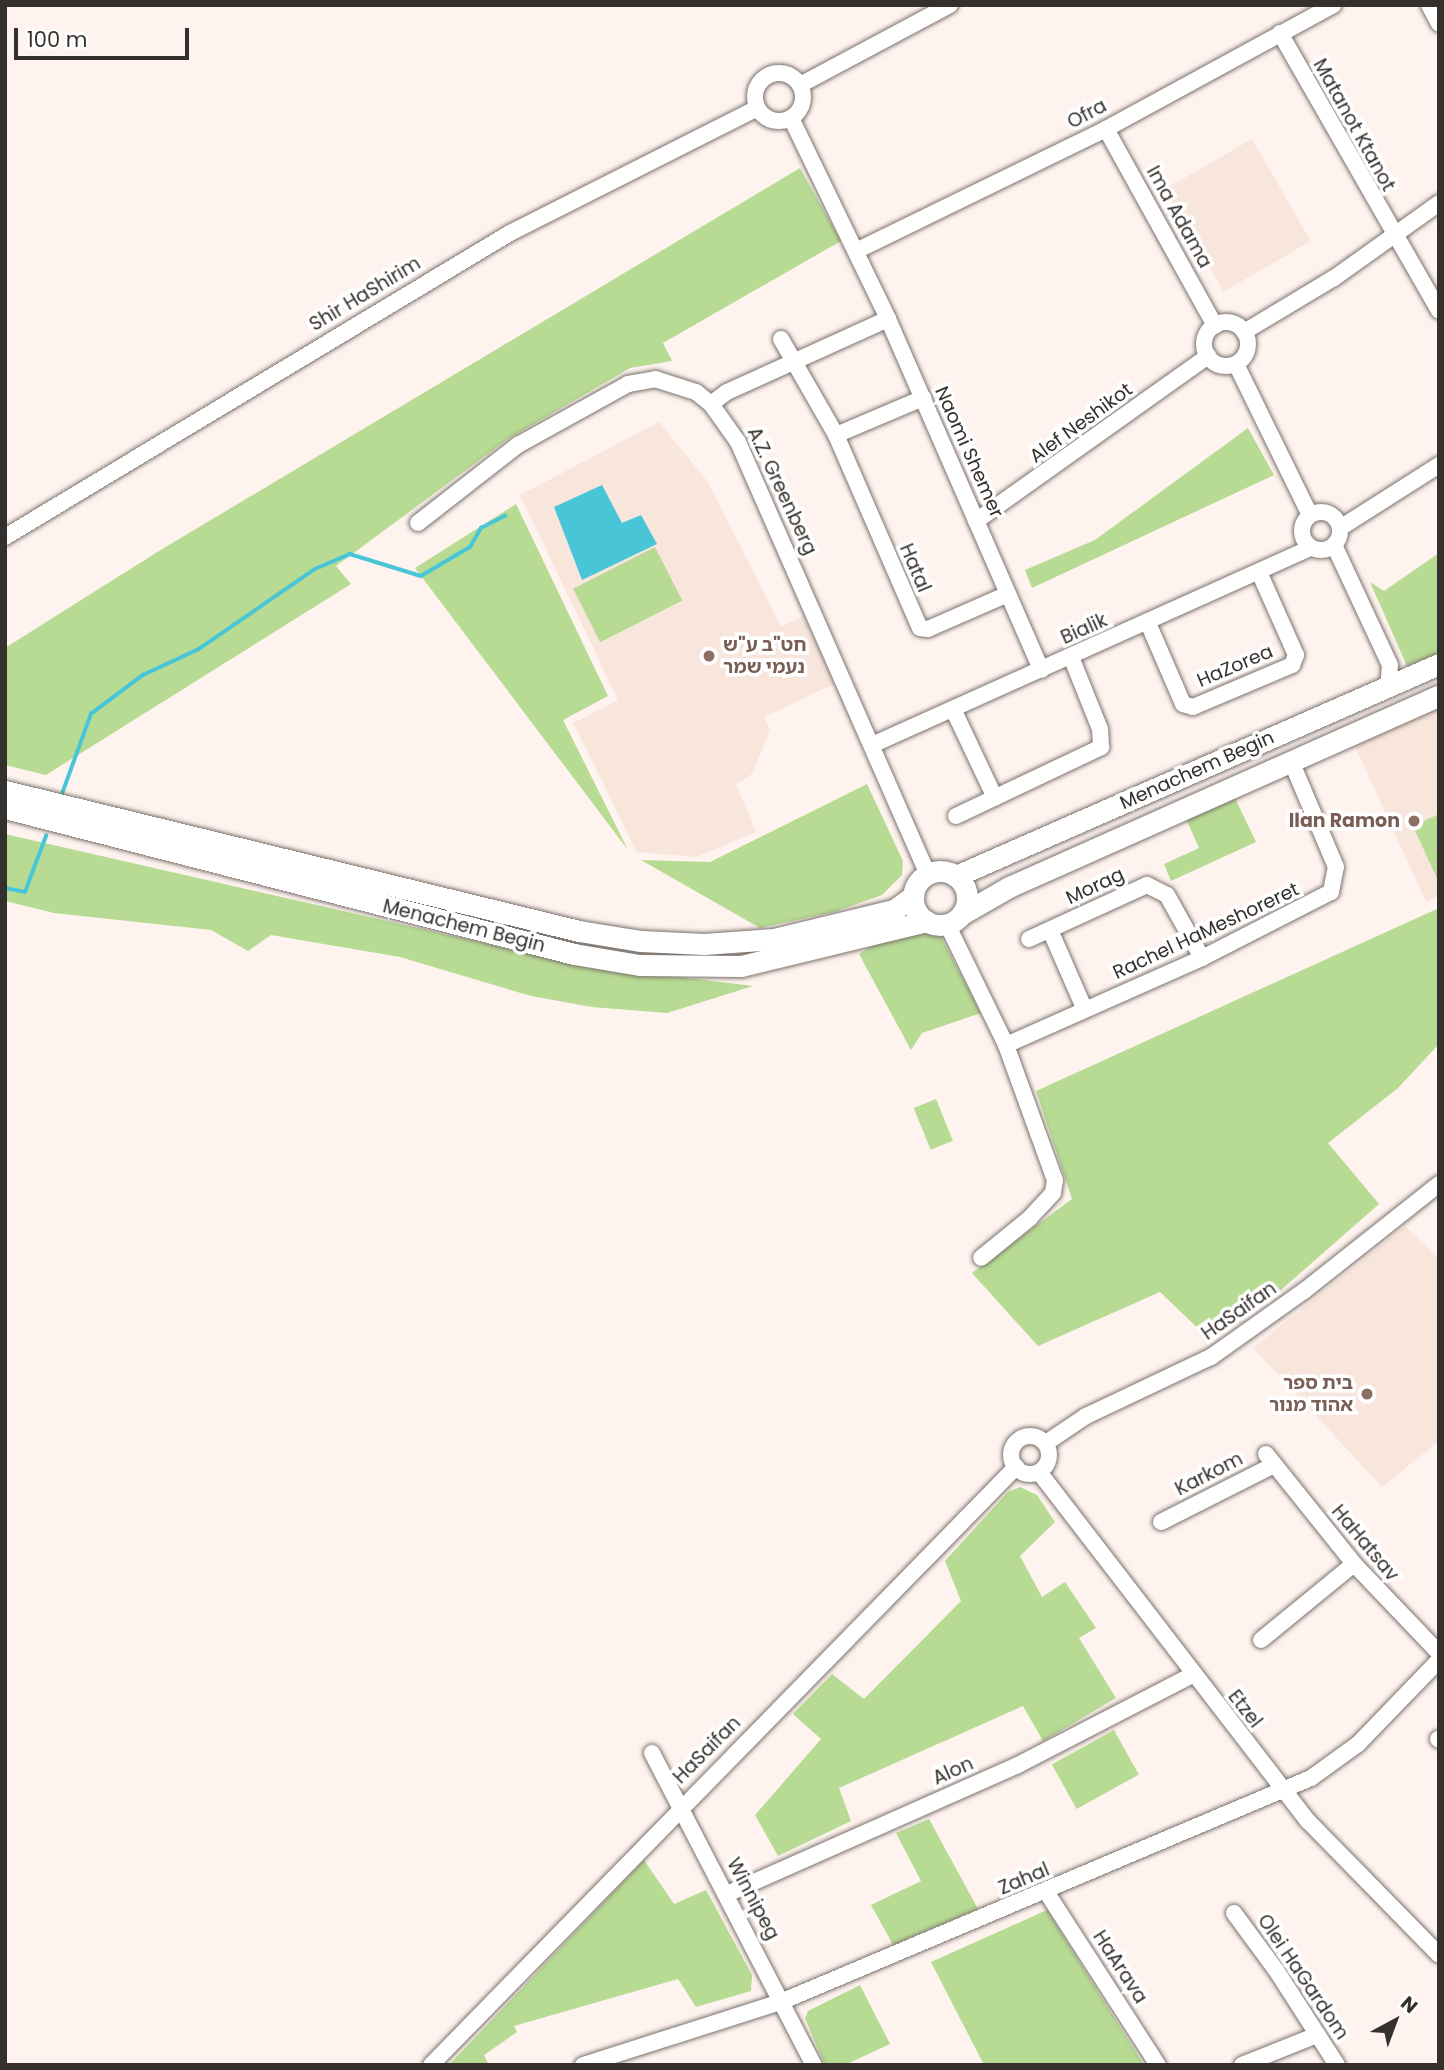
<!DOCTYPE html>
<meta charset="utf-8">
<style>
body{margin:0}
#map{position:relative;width:1444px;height:2070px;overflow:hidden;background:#fef3ee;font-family:Poppins,"Noto Sans Hebrew",sans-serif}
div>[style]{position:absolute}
.built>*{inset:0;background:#f8e6dd;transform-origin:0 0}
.green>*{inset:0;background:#b7db93;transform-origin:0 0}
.water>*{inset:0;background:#48c6d7}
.stream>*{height:3.5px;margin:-1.75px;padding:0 1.75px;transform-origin:1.75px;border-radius:1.75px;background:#48c6d7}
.roads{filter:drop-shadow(0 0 2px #7b726d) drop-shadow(0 0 2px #7b726d)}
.minor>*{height:16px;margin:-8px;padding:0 8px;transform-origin:8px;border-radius:8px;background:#fff}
.minor>.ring{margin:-8px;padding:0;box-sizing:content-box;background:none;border:16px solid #fff;border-radius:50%}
.major>*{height:21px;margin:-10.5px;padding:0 10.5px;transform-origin:10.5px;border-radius:10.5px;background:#fff}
.major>.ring{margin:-10.5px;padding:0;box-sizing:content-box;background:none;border:21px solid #fff;border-radius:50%}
.dots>*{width:19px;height:19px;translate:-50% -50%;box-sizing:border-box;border:4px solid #fff;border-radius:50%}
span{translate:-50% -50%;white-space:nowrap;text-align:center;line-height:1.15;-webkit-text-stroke:7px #fff;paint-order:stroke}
.street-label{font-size:19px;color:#34302e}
.education-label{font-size:19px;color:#785e54;font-weight:700}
.left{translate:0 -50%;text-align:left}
.right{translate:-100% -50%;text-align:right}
.frame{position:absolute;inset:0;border:7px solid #34302e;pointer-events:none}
.north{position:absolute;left:1360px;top:1986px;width:70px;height:70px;-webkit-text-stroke:5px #fff;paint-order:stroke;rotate:41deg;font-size:19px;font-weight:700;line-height:28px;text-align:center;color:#34302e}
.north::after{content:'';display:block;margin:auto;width:24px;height:32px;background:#34302e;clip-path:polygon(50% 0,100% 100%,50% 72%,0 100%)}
.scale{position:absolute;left:14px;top:28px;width:175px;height:32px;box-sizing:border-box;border:4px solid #34302e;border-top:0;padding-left:9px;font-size:21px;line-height:24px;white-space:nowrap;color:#34302e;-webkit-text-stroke:5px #fff;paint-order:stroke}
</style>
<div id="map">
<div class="built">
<i style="left:1252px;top:139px;width:118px;height:101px;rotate:60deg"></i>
<i style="clip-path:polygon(659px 422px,708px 482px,781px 627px,804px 616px,834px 684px,764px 717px,770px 730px,752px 774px,736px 784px,756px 832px,696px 857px,637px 852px,573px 723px,618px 700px,520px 495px)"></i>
<i style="clip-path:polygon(1439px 709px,1439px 896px,1426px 902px,1355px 746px)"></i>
<i style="clip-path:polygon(1405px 1226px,1439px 1259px,1439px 1441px,1382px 1487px,1253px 1348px)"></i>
</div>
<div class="green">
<i style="clip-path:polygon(800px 168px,841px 241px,663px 343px,672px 361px,630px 368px,508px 439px,336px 566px,351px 584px,46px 775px,5px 765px,5px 648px,159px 551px)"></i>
<i style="clip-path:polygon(1248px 428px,1274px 475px,1032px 588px,1025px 570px,1095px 540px)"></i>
<i style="clip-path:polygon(516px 504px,608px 696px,563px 720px,628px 850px,415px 568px)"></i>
<i style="left:655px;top:547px;width:60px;height:92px;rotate:63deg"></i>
<i style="clip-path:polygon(1439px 553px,1439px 653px,1407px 666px,1370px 582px,1384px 591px)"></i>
<i style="clip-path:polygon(867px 784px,903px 861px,902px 875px,882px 895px,834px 912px,760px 928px,641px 860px,710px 862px)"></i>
<i style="clip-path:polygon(1234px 796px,1256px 842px,1171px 881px,1164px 864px,1199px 848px,1186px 819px)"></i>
<i style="clip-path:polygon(1439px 814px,1439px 883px,1413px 826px)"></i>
<i style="clip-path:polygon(5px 834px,580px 965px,753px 986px,667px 1013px,592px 1007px,531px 996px,400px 957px,271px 935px,248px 951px,211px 930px,54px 913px,5px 901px)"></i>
<i style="clip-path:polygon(1439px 908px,1439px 1044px,1398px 1088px,1328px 1143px,1379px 1204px,1281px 1290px,1208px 1338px,1160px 1292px,1038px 1346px,972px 1273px,1072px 1199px,1036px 1091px)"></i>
<i style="clip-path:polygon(918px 927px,939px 933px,981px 1013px,922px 1033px,911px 1050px,859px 954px,889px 935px)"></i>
<i style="left:936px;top:1099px;width:45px;height:24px;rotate:68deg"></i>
<i style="clip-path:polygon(1020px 1487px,1037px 1495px,1055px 1522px,1020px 1556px,1042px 1597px,1065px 1582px,1096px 1628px,1079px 1638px,1116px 1698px,1043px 1741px,1023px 1706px,839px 1788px,851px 1821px,778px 1856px,755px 1815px,821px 1739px,793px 1714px,832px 1674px,864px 1699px,961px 1601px,945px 1561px,1008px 1492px)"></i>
<i style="left:1114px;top:1730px;width:51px;height:71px;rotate:61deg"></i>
<i style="clip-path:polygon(929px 1819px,978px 1909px,893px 1945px,871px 1905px,921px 1881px,896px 1833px)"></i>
<i style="clip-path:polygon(644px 1860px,674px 1904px,706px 1890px,752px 1975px,751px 1991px,696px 2007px,678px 1979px,514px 2026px,517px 2032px,484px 2055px,489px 2065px,449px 2065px)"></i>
<i style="clip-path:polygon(1047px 1910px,1144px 2065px,984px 2065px,931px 1962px)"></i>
<i style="clip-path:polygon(860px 1985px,890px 2044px,845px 2065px,825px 2065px,805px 2018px,808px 2011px)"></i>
</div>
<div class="water">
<i style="clip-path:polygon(602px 485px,622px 523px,641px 515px,657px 544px,582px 580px,554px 507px)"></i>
</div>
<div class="stream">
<i style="left:62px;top:794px;width:85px;rotate:-70.1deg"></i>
<i style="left:91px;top:714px;width:65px;rotate:-36.9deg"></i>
<i style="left:143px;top:675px;width:62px;rotate:-24.9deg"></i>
<i style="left:199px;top:649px;width:141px;rotate:-34.6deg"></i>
<i style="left:315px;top:569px;width:38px;rotate:-23deg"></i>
<i style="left:350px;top:554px;width:74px;rotate:17.2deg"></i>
<i style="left:421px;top:576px;width:57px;rotate:-30.6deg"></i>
<i style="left:470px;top:547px;width:22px;rotate:-60deg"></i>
<i style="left:481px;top:528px;width:27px;rotate:-27deg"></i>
<i style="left:5px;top:888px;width:20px;rotate:11deg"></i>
<i style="left:25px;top:892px;width:60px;rotate:-69.4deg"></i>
</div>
<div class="roads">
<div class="minor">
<i style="left:1429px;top:5px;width:21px;rotate:62deg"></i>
<i style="left:1280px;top:33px;width:320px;rotate:60.2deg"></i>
<i class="ring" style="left:755px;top:73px;width:32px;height:32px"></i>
<i style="left:800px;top:85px;width:170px;rotate:-28.1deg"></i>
<i style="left:791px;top:118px;width:223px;rotate:64.2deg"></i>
<i style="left:888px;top:319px;width:383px;rotate:66.4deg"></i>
<i style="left:1106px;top:129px;width:225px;rotate:61deg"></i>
<i style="left:856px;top:251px;width:278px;rotate:-26deg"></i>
<i style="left:1106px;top:129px;width:259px;rotate:-28.6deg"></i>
<i class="ring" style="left:1204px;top:322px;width:28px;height:28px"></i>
<i style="left:1244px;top:332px;width:105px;rotate:-31deg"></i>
<i style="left:1334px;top:278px;width:129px;rotate:-35.5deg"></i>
<i style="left:781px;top:339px;width:111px;rotate:60.2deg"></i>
<i style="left:836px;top:435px;width:210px;rotate:66.5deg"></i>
<i style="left:920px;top:628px;width:8px;rotate:7deg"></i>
<i style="left:928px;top:629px;width:87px;rotate:-23.6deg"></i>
<i style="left:1236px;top:364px;width:168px;rotate:63.9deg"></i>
<i style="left:711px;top:404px;width:20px;rotate:-37deg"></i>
<i style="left:727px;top:392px;width:177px;rotate:-24.4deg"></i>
<i style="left:836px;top:435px;width:95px;rotate:-23deg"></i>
<i class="ring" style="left:1302px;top:512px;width:22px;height:22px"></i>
<i style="left:976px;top:521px;width:285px;rotate:-35.4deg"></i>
<i style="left:418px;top:523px;width:127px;rotate:-38deg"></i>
<i style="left:518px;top:445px;width:126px;rotate:-29deg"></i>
<i style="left:628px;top:384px;width:27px;rotate:-10deg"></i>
<i style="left:655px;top:379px;width:43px;rotate:17.6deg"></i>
<i style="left:696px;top:392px;width:19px;rotate:39deg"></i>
<i style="left:711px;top:404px;width:47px;rotate:54.6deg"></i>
<i style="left:738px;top:442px;width:472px;rotate:66.3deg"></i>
<i style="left:1340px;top:528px;width:117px;rotate:-32.5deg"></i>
<i style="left:5px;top:537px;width:589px;rotate:-31.05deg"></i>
<i style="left:510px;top:233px;width:277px;rotate:-26.8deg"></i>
<i style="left:1334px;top:545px;width:132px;rotate:65deg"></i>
<i style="left:1390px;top:665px;width:21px;rotate:95deg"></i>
<i style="left:1148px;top:623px;width:88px;rotate:66.6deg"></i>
<i style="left:1183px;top:704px;width:10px;rotate:17deg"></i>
<i style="left:1193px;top:707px;width:108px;rotate:-23deg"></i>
<i style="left:1292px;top:665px;width:11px;rotate:-68deg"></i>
<i style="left:1296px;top:655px;width:89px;rotate:-114deg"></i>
<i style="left:953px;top:709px;width:98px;rotate:64.7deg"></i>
<i style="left:872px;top:745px;width:481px;rotate:-24.2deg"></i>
<i style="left:956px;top:816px;width:161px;rotate:-25.4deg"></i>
<i style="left:1101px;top:747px;width:18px;rotate:-93deg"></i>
<i style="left:1100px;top:729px;width:78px;rotate:-111.9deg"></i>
<i style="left:947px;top:924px;width:135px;rotate:64deg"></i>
<i style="left:1006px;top:1045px;width:144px;rotate:70.1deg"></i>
<i style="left:1055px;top:1180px;width:13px;rotate:99deg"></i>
<i style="left:1053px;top:1193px;width:34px;rotate:133deg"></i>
<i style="left:1030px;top:1218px;width:63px;rotate:140.8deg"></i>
<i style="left:1050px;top:930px;width:87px;rotate:66.4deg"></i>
<i style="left:1029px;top:939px;width:130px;rotate:-24.6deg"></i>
<i style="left:1147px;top:885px;width:22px;rotate:27deg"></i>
<i style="left:1167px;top:895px;width:72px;rotate:60.9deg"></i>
<i style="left:1006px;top:1045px;width:214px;rotate:-23.9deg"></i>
<i style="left:1202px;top:958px;width:145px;rotate:-27.1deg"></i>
<i style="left:1331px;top:892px;width:25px;rotate:-79deg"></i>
<i style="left:1336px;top:867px;width:115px;rotate:-113deg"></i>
<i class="ring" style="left:1011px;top:1436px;width:22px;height:22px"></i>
<i style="left:1046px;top:1443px;width:48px;rotate:-34deg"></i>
<i style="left:1086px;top:1416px;width:138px;rotate:-25.3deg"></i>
<i style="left:1211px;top:1357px;width:114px;rotate:-35.4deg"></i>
<i style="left:1304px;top:1291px;width:172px;rotate:-38.4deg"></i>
<i style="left:1266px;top:1454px;width:141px;rotate:51.3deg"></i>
<i style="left:1354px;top:1564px;width:123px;rotate:46.3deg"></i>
<i style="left:1039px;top:1472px;width:441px;rotate:52.4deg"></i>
<i style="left:1308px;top:1821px;width:187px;rotate:45.6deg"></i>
<i style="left:1161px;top:1522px;width:127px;rotate:-26.8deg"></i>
<i style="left:1261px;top:1640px;width:120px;rotate:-39.3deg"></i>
<i style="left:1438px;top:1739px;width:1px;rotate:45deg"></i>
<i style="left:652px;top:1753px;width:352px;rotate:62.6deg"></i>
<i style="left:1047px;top:1893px;width:205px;rotate:57.2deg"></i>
<i style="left:727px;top:1894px;width:318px;rotate:-23.9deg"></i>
<i style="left:1018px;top:1765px;width:196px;rotate:-27.3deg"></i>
<i style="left:1234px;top:1913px;width:71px;rotate:53.6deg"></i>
<i style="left:1276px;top:1970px;width:113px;rotate:57.3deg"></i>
<i style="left:431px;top:2065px;width:837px;rotate:-45.63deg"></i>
<i style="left:583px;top:2065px;width:210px;rotate:-17.7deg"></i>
<i style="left:783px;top:2001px;width:573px;rotate:-22.9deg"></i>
<i style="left:1311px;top:1778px;width:58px;rotate:-35.9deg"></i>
<i style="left:1358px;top:1744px;width:117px;rotate:-46deg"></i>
<i style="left:1242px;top:2065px;width:81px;rotate:-21.8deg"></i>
</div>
<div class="major">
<i style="left:5px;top:791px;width:591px;rotate:13.71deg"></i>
<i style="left:579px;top:931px;width:63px;rotate:9.2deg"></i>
<i style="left:641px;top:941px;width:63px;rotate:2.7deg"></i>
<i style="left:704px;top:944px;width:70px;rotate:-4.1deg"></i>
<i style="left:774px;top:939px;width:123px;rotate:-13.6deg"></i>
<i style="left:894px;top:910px;width:24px;rotate:-36deg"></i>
<i style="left:5px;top:808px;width:587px;rotate:14.39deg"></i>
<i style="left:574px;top:954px;width:66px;rotate:9.6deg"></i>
<i style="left:639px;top:965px;width:102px;rotate:0.6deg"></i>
<i style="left:741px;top:966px;width:191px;rotate:-13.6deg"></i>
<i class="ring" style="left:913px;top:871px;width:33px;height:33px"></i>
<i style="left:956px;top:876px;width:527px;rotate:-23.7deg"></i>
<i style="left:962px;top:914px;width:54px;rotate:-29.9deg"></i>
<i style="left:1009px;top:887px;width:471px;rotate:-24deg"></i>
</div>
</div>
<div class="dots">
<i style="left:709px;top:656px;background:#8d6e63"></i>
<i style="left:1414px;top:821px;background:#8d6e63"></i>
<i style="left:1367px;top:1394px;background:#8d6e63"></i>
</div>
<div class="street-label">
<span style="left:1087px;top:114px;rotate:-28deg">Ofra</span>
<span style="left:1354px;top:125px;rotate:61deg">Matanot Ktanot</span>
<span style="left:1179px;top:217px;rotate:61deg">Ima Adama</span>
<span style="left:365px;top:294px;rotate:-31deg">Shir HaShirim</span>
<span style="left:1081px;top:423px;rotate:-36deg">Alef Neshikot</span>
<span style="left:969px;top:452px;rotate:66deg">Naomi Shemer</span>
<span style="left:782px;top:491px;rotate:65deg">A.Z. Greenberg</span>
<span style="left:915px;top:568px;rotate:67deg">Hatal</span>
<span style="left:1084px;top:629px;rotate:-24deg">Bialik</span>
<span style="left:1235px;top:666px;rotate:-23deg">HaZorea</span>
<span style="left:1197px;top:770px;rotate:-24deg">Menachem Begin</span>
<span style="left:1095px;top:886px;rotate:-25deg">Morag</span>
<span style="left:464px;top:926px;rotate:14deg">Menachem Begin</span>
<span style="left:1206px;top:931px;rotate:-25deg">Rachel HaMeshoreret</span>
<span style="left:1239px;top:1311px;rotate:-35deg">HaSaifan</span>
<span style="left:1209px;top:1474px;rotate:-27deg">Karkom</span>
<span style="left:1365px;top:1543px;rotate:50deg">HaHatsav</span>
<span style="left:1245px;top:1709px;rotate:52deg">Etzel</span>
<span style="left:707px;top:1750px;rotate:-45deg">HaSaifan</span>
<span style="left:953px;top:1771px;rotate:-24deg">Alon</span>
<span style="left:1024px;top:1879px;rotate:-23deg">Zahal</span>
<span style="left:753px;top:1899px;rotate:62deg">Winnipeg</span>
<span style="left:1120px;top:1967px;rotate:57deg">HaArava</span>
<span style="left:1303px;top:1977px;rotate:56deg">Olei HaGardom</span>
</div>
<div class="education-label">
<span class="left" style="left:723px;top:656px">חט"ב ע"ש<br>נעמי שמר</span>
<span class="right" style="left:1400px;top:821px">Ilan Ramon</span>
<span class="right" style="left:1353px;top:1394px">בית ספר<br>אהוד מנור</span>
</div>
<div class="frame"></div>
<div class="north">N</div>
<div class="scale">100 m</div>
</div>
